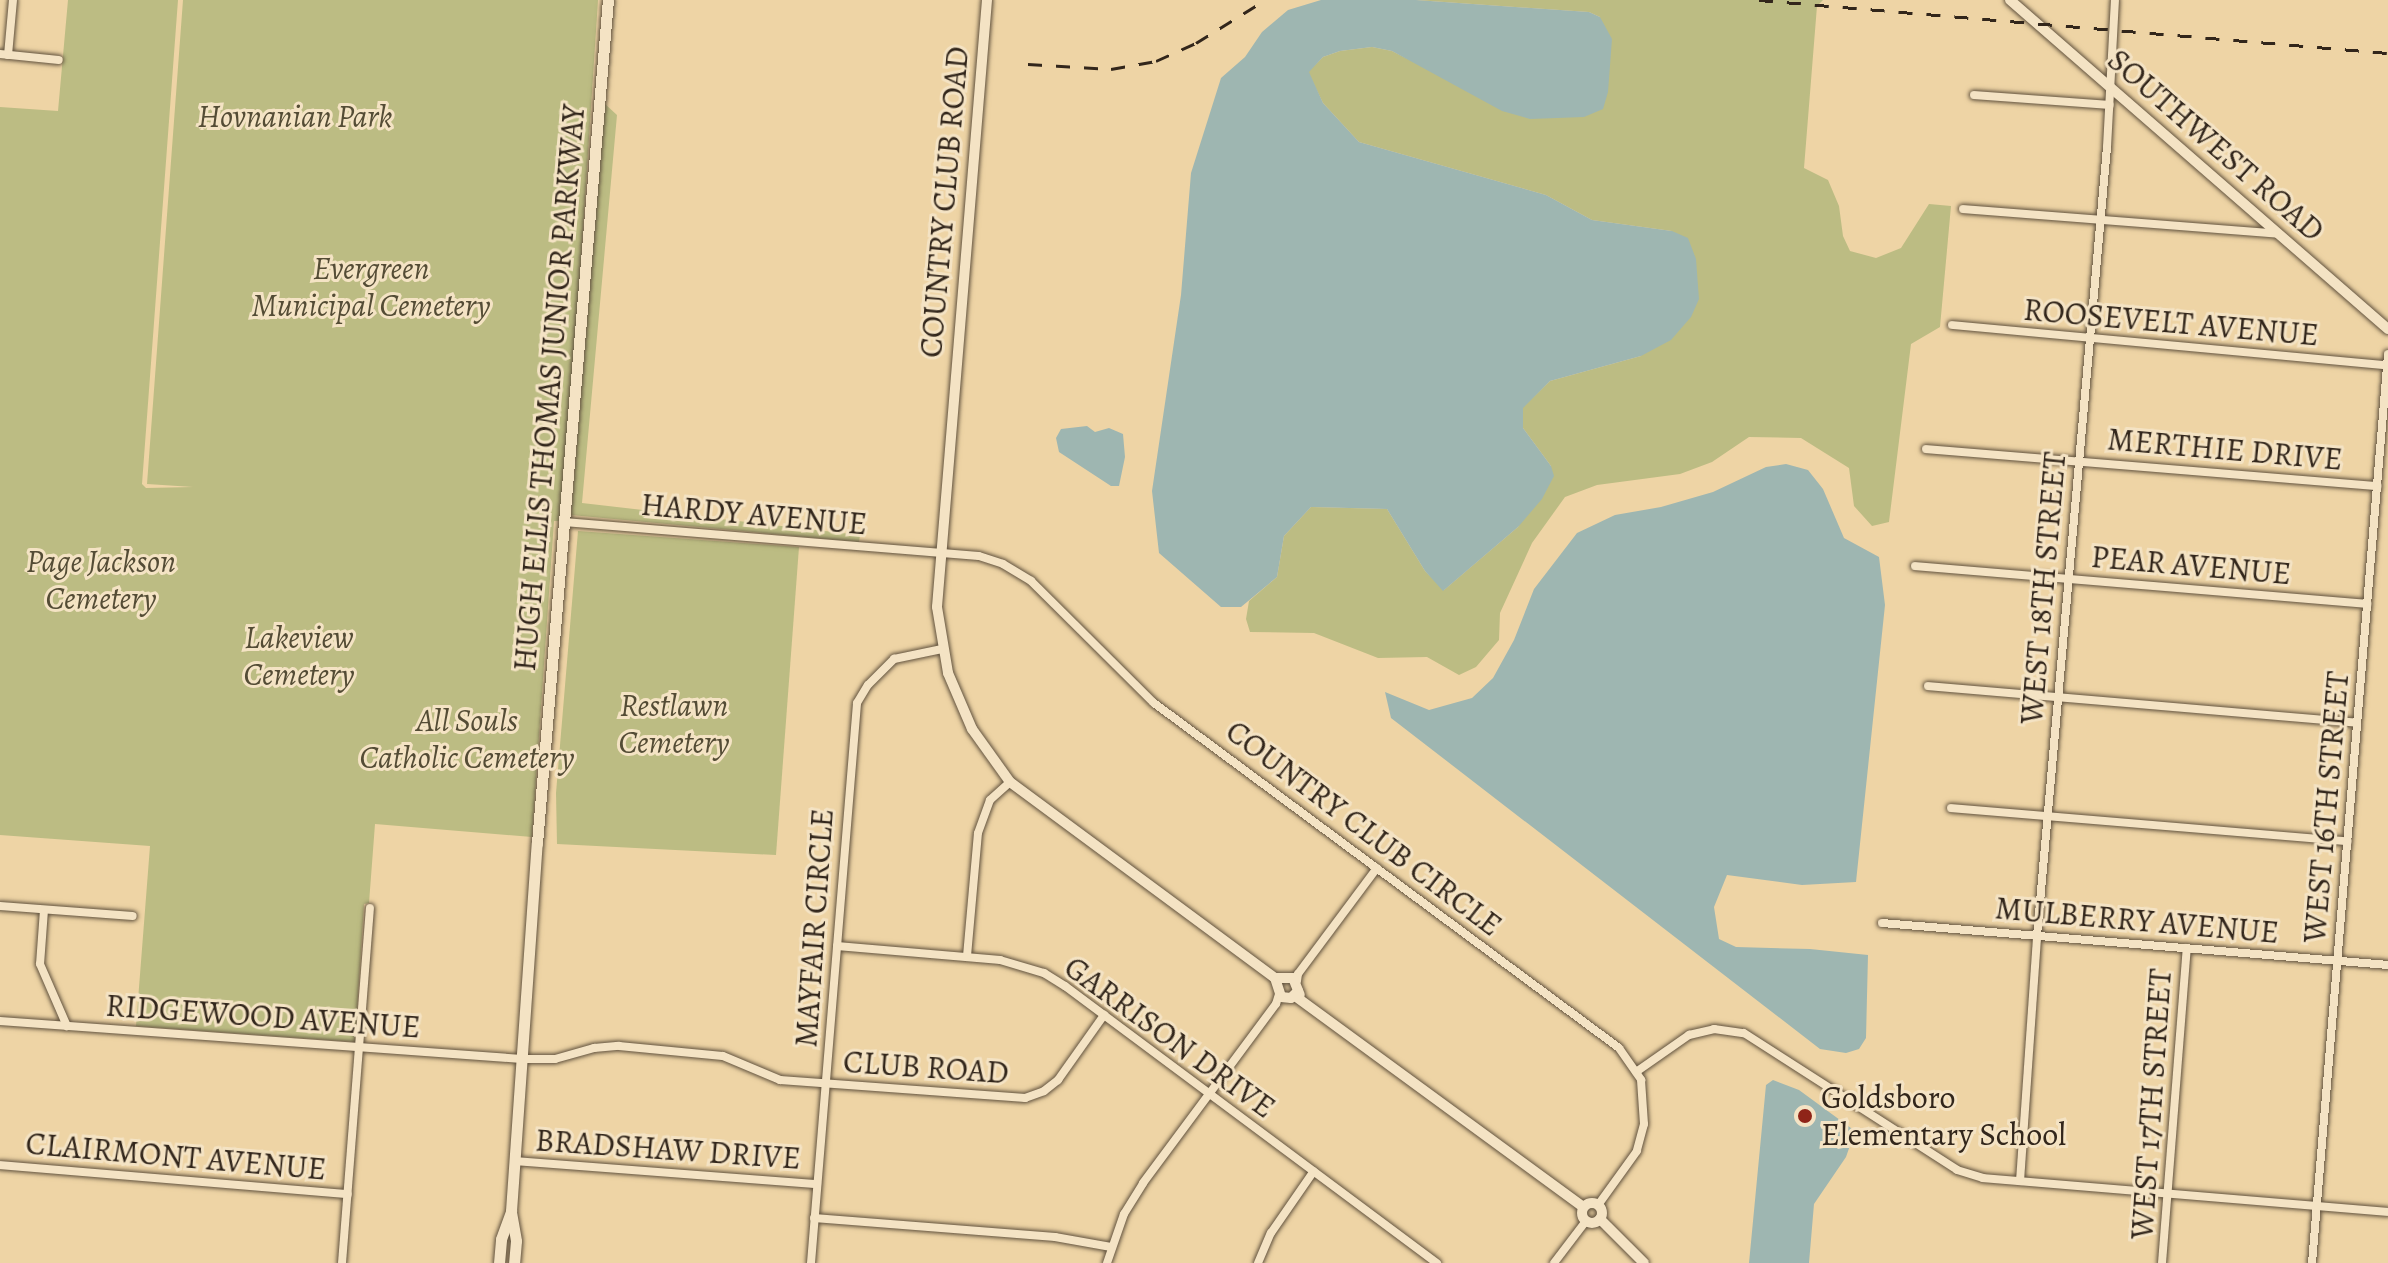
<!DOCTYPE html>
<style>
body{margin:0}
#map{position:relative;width:2388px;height:1263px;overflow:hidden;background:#eed4a5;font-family:Alegreya,serif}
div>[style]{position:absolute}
.green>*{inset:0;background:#bcbc83}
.water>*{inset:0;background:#9eb6b1}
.roads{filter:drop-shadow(0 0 2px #61523e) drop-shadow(0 0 2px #61523e)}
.minor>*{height:8px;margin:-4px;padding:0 4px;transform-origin:4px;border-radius:4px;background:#f4e3c4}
.tertiary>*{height:10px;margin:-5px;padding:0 5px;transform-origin:5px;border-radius:5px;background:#f4e3c4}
.tertiary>.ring{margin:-5px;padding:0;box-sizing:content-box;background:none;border:10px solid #f4e3c4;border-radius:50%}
.secondary>*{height:11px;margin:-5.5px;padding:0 5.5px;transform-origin:5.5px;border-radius:5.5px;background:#f4e3c4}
.rail>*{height:3px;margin-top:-1.5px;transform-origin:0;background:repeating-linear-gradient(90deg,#32261b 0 14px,transparent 0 28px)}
.dots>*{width:22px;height:22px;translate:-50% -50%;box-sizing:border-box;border:4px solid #f4e3c4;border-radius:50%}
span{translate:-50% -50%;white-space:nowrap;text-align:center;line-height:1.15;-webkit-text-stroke:6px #f4e3c4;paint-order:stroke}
.park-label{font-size:32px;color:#544c35;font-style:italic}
.street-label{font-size:32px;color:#32261b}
.poi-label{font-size:32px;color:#32261b}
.left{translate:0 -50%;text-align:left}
</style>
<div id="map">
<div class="green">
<i style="clip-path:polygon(68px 0,178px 0,142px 484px,146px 488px,193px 487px,147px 484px,183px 0,598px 0,564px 521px,554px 521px,532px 837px,375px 824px,369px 903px,364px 904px,355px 1042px,136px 1026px,150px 846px,0 835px,0 107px,58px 111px)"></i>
<i style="clip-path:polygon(1416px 0,1823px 0,1817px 6px,1804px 168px,1828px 180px,1839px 206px,1843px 236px,1850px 251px,1876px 258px,1901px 248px,1929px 204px,1951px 206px,1940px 327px,1911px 344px,1889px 522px,1872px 526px,1854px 506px,1849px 468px,1801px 438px,1749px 437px,1712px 462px,1680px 474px,1597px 485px,1565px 497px,1532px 543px,1500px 613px,1499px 640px,1476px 667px,1459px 675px,1427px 657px,1378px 658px,1314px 633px,1250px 632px,1246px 619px,1249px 601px,1277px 577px,1284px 536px,1311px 507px,1387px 509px,1425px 571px,1444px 590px,1518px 527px,1551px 466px,1523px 428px,1522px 408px,1550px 381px,1641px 356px,1672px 231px,1592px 220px,1546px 195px,1359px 142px,1323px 103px,1308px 72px,1323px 57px,1340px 51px,1372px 47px,1392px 51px,1447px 79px,1600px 17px,1589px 12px)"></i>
<i style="clip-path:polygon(605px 104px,617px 115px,582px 503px,860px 535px,859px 542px,571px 515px)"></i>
<i style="clip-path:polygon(578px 531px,799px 547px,776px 855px,557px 844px,556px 793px)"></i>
</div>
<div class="water">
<i style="clip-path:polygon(1321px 0,1416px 0,1589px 12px,1600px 17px,1612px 39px,1608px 92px,1603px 109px,1584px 117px,1530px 119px,1502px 111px,1392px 51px,1372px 47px,1340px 51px,1323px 57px,1309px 72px,1323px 103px,1359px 142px,1546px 195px,1592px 220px,1672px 231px,1688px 238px,1696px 259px,1699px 299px,1691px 317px,1671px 340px,1641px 356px,1550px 381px,1523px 408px,1523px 428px,1551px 466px,1554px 476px,1542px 499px,1518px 527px,1443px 591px,1425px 571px,1387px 509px,1311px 507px,1284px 536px,1277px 577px,1241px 607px,1221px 607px,1159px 553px,1152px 491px,1181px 295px,1191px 173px,1221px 78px,1245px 57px,1262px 32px,1288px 10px)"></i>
<i style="clip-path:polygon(1087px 426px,1095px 432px,1109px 428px,1123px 434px,1125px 457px,1119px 486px,1111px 486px,1059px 452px,1056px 438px,1061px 429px)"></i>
<i style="clip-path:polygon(1786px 464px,1808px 470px,1823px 489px,1844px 538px,1879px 557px,1885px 605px,1856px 882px,1802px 885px,1727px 875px,1714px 907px,1719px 939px,1736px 947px,1810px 949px,1868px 955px,1866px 1038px,1859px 1049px,1846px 1053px,1820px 1049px,1391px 718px,1385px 692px,1429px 710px,1472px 698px,1493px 678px,1514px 640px,1534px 589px,1577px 533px,1615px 515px,1661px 507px,1713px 492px,1766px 467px)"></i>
<i style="clip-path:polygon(1773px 1080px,1799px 1090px,1855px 1131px,1846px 1157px,1814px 1204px,1809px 1263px,1749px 1263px,1766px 1085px)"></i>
</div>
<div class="roads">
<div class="minor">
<i style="left:0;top:54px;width:59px;rotate:5.8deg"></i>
<i style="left:8px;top:55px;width:55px;rotate:-84.8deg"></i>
<i style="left:1974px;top:95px;width:136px;rotate:4.2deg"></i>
<i style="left:1963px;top:209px;width:316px;rotate:4.5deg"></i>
<i style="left:1952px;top:325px;width:437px;rotate:5.3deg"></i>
<i style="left:1926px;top:449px;width:453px;rotate:4.7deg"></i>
<i style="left:564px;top:522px;width:416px;rotate:4.7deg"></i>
<i style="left:979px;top:556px;width:25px;rotate:18deg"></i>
<i style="left:1003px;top:564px;width:33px;rotate:31deg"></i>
<i style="left:1031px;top:581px;width:173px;rotate:44.8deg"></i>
<i style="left:1154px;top:703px;width:579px;rotate:36.57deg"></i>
<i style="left:1619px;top:1048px;width:39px;rotate:55deg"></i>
<i style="left:1641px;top:1080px;width:44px;rotate:86.1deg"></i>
<i style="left:1644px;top:1124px;width:28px;rotate:105deg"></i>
<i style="left:1637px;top:1151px;width:67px;rotate:125.8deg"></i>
<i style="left:1915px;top:566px;width:454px;rotate:4.8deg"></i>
<i style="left:1928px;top:686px;width:430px;rotate:4.9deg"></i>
<i style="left:1951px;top:808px;width:398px;rotate:4.8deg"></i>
<i style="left:0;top:906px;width:133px;rotate:4.3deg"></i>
<i style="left:44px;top:910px;width:54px;rotate:94.2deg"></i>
<i style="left:40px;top:964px;width:68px;rotate:66.5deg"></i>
<i style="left:1882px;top:923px;width:508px;rotate:4.74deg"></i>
<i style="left:837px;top:946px;width:164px;rotate:4.9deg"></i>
<i style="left:1000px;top:960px;width:46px;rotate:16.5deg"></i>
<i style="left:1044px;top:973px;width:25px;rotate:32deg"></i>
<i style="left:1065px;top:986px;width:464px;rotate:36.7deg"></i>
<i style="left:967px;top:956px;width:123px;rotate:-84.9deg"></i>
<i style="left:978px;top:833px;width:35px;rotate:-70deg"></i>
<i style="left:990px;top:800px;width:27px;rotate:-42deg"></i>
<i style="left:1297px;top:981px;width:7px;rotate:-82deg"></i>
<i style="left:1298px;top:974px;width:132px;rotate:-53.3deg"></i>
<i style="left:0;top:1021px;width:523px;rotate:4.16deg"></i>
<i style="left:522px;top:1059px;width:33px"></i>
<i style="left:555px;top:1059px;width:41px;rotate:-15.8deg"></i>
<i style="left:594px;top:1048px;width:25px;rotate:-5deg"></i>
<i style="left:619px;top:1046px;width:104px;rotate:5.5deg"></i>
<i style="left:723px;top:1056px;width:62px;rotate:22.8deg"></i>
<i style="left:780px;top:1080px;width:246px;rotate:4.2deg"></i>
<i style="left:1025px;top:1098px;width:20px;rotate:-20deg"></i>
<i style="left:1044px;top:1091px;width:18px;rotate:-38deg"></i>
<i style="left:1058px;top:1080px;width:80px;rotate:-54.7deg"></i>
<i style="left:1636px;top:1072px;width:65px;rotate:-34.9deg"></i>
<i style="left:1689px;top:1035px;width:26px;rotate:-13deg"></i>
<i style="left:1714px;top:1029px;width:30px;rotate:8deg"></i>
<i style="left:1744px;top:1033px;width:253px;rotate:32.7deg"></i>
<i style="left:1957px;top:1170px;width:27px;rotate:17deg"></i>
<i style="left:1983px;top:1178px;width:406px;rotate:4.8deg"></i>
<i style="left:515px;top:1161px;width:303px;rotate:4.4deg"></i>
<i style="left:0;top:1165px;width:349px;rotate:4.8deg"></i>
<i style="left:2020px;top:1181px;width:246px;rotate:-86deg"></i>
<i style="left:2037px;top:936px;width:792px;rotate:-84.93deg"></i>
<i style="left:2107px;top:147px;width:147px;rotate:-86.9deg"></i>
<i style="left:814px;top:1218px;width:242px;rotate:4.5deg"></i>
<i style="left:1055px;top:1237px;width:57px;rotate:10.1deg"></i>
<i style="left:342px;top:1263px;width:356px;rotate:-85.5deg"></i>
<i style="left:811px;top:1263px;width:562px;rotate:-85.3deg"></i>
<i style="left:857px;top:703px;width:21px;rotate:-59deg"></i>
<i style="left:868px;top:685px;width:37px;rotate:-45deg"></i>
<i style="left:894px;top:659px;width:49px;rotate:-11.8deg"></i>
<i style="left:1107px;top:1263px;width:52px;rotate:-70.9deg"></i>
<i style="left:1124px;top:1214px;width:36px;rotate:-58deg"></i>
<i style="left:1143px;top:1183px;width:223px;rotate:-53.4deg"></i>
<i style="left:1276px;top:1004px;width:10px;rotate:-73deg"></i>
<i style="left:1258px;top:1263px;width:33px;rotate:-67deg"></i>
<i style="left:1271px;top:1233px;width:75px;rotate:-55.3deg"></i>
<i style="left:1554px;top:1263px;width:53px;rotate:-52.7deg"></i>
<i style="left:2162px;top:1263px;width:316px;rotate:-85.5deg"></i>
<i style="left:2312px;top:1263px;width:912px;rotate:-85.22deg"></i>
</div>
<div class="tertiary">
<i style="left:987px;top:0;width:609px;rotate:94.71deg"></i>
<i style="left:937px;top:607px;width:67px;rotate:80.5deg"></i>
<i style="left:948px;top:673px;width:61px;rotate:66.8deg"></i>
<i style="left:972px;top:729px;width:65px;rotate:54.4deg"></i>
<i style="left:1010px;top:782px;width:330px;rotate:36.5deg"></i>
<i style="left:1275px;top:978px;width:20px;rotate:72deg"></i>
<i style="left:1281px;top:997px;width:10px;rotate:6deg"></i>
<i style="left:1291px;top:998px;width:10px;rotate:-45deg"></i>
<i style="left:2010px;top:0;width:501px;rotate:41.04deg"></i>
<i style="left:1275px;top:978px;width:18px"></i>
<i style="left:1293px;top:978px;width:18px;rotate:68deg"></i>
<i style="left:1295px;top:996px;width:357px;rotate:36.2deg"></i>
<i class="ring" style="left:1582px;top:1203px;width:10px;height:10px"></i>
<i style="left:1600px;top:1219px;width:62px;rotate:45deg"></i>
</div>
<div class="secondary">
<i style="left:511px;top:1212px;width:29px;rotate:80deg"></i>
<i style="left:516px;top:1241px;width:22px;rotate:95deg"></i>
<i style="left:499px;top:1263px;width:24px;rotate:-85deg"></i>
<i style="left:501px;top:1239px;width:30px;rotate:-70deg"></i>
<i style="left:511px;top:1211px;width:369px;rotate:-86deg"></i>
<i style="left:537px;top:843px;width:846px;rotate:-85.19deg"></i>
</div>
</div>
<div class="rail">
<i style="left:1759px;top:0;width:631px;rotate:4.82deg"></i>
<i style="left:1028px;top:64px;width:83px;rotate:3.4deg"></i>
<i style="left:1111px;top:69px;width:46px;rotate:-10.1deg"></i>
<i style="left:1156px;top:61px;width:44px;rotate:-24.2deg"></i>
<i style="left:1196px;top:43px;width:81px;rotate:-31.9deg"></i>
</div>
<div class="dots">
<i style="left:1805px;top:1116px;background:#8f2418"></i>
</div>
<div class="park-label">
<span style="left:295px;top:116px">Hovnanian Park</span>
<span style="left:371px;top:287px">Evergreen<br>Municipal Cemetery</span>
<span style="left:101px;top:580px">Page Jackson<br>Cemetery</span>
<span style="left:299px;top:656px">Lakeview<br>Cemetery</span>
<span style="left:674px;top:724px">Restlawn<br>Cemetery</span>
<span style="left:467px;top:739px">All Souls<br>Catholic Cemetery</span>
</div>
<div class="street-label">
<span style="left:2216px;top:145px;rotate:41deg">SOUTHWEST ROAD</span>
<span style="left:944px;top:202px;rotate:-85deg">COUNTRY CLUB ROAD</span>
<span style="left:2171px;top:322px;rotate:5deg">ROOSEVELT AVENUE</span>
<span style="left:549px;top:388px;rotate:-85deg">HUGH ELLIS THOMAS JUNIOR PARKWAY</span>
<span style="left:2225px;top:449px;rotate:5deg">MERTHIE DRIVE</span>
<span style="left:754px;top:514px;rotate:5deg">HARDY AVENUE</span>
<span style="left:2191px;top:565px;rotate:5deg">PEAR AVENUE</span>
<span style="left:2043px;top:588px;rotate:-85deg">WEST 18TH STREET</span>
<span style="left:2326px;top:807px;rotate:-85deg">WEST 16TH STREET</span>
<span style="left:1364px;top:828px;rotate:37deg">COUNTRY CLUB CIRCLE</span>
<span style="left:2137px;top:920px;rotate:5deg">MULBERRY AVENUE</span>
<span style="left:814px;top:928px;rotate:-86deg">MAYFAIR CIRCLE</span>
<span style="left:263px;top:1016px;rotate:4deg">RIDGEWOOD AVENUE</span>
<span style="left:1170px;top:1037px;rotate:36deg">GARRISON DRIVE</span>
<span style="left:926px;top:1067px;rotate:4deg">CLUB ROAD</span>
<span style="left:2151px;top:1104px;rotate:-86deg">WEST 17TH STREET</span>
<span style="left:668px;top:1149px;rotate:4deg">BRADSHAW DRIVE</span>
<span style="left:176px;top:1156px;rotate:5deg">CLAIRMONT AVENUE</span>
</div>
<div class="poi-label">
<span class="left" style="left:1821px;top:1116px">Goldsboro<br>Elementary School</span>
</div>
</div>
